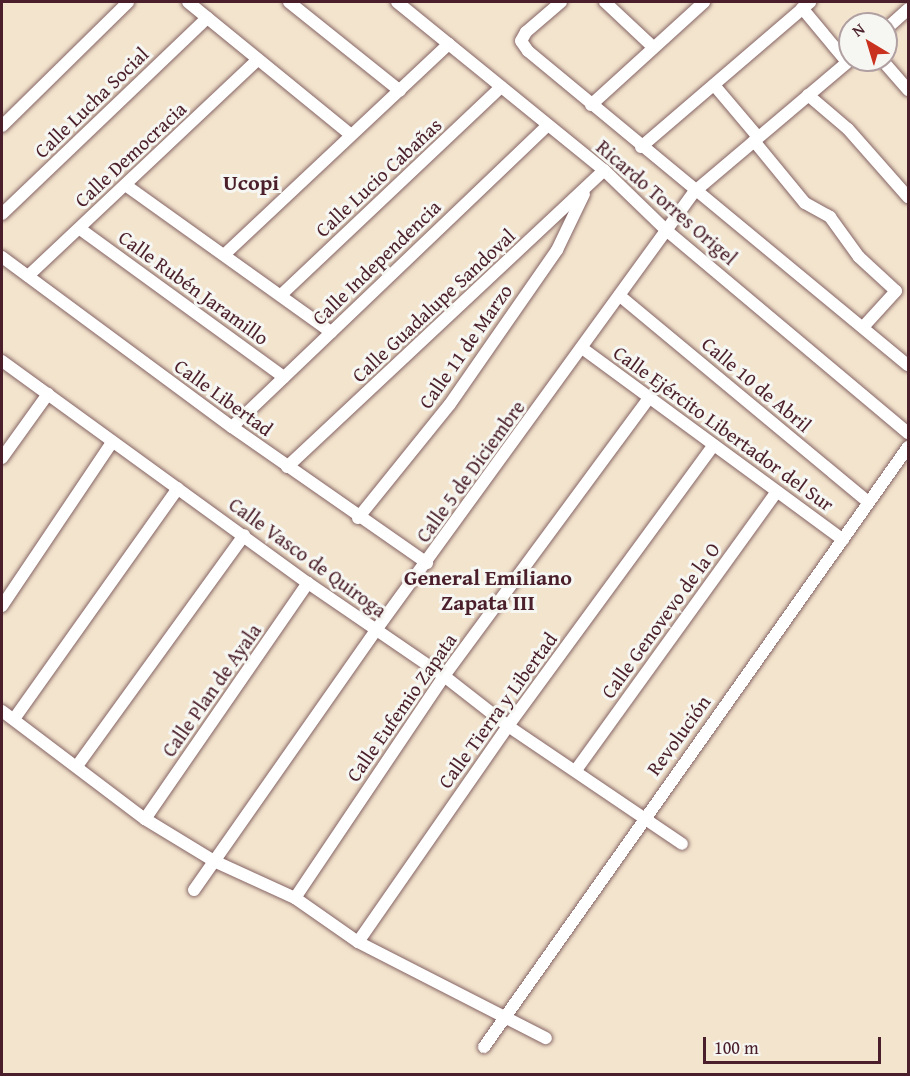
<!DOCTYPE html>
<meta charset="utf-8">
<style>
body{margin:0}
#map{position:relative;width:910px;height:1076px;overflow:hidden;background:#f3e4cd;font-family:"Gentium Book Plus",serif}
div>[style]{position:absolute}
.roads{filter:drop-shadow(0 0 2px #856464) drop-shadow(0 0 2px #856464)}
.minor>*{height:12px;margin:-6px;padding:0 6px;transform-origin:6px;border-radius:6px;background:#fff}
span{translate:-50% -50%;white-space:nowrap;text-align:center;line-height:1.15;-webkit-text-stroke:6px #f6f6f2;paint-order:stroke}
.street-label{font-size:20px;color:#4a1f2b}
.quarter-label{font-size:22px;color:#4a1f2b;font-weight:700}
.frame{position:absolute;inset:0;border:3px solid #4a1f2b;pointer-events:none}
.north{position:absolute;left:838px;top:12px;width:60px;height:60px;box-sizing:border-box;background:#f6f6f2;border:2px solid #b1a0a2;border-radius:50%;rotate:322deg;font-size:16px;font-weight:700;line-height:24px;text-align:center;color:#4a1f2b}
.north::after{content:'';display:block;margin:auto;width:21px;height:27px;background:#c8321e;clip-path:polygon(50% 0,100% 100%,50% 72%,0 100%)}
.scale{position:absolute;left:703px;top:1037px;width:178px;height:27px;box-sizing:border-box;border:3px solid #4a1f2b;border-top:0;padding-left:8px;font-size:18px;line-height:21px;white-space:nowrap;color:#4a1f2b;-webkit-text-stroke:4px #f6f6f2;paint-order:stroke}
</style>
<div id="map">
<div class="roads">
<div class="minor">
<i style="left:188px;top:2px;width:210px;rotate:39.2deg"></i>
<i style="left:289px;top:2px;width:142px;rotate:38.7deg"></i>
<i style="left:397px;top:2px;width:267px;rotate:39.1deg"></i>
<i style="left:604px;top:170px;width:86px;rotate:44.1deg"></i>
<i style="left:666px;top:230px;width:316px;rotate:40deg"></i>
<i style="left:561px;top:2px;width:46px;rotate:139.4deg"></i>
<i style="left:526px;top:32px;width:10px;rotate:119deg"></i>
<i style="left:521px;top:41px;width:12px;rotate:55deg"></i>
<i style="left:528px;top:51px;width:493px;rotate:39.6deg"></i>
<i style="left:605px;top:2px;width:66px;rotate:43.2deg"></i>
<i style="left:802px;top:8px;width:70px;rotate:50.2deg"></i>
<i style="left:886px;top:29px;width:30px;rotate:-42deg"></i>
<i style="left:882px;top:60px;width:40px;rotate:49deg"></i>
<i style="left:714px;top:85px;width:68px;rotate:49.8deg"></i>
<i style="left:808px;top:95px;width:52px;rotate:40.4deg"></i>
<i style="left:848px;top:129px;width:91px;rotate:48.6deg"></i>
<i style="left:591px;top:105px;width:153px;rotate:-42.3deg"></i>
<i style="left:2px;top:126px;width:177px;rotate:-44.5deg"></i>
<i style="left:754px;top:141px;width:80px;rotate:50.6deg"></i>
<i style="left:805px;top:203px;width:29px;rotate:29deg"></i>
<i style="left:830px;top:217px;width:49px;rotate:54.1deg"></i>
<i style="left:859px;top:257px;width:50px;rotate:42.6deg"></i>
<i style="left:896px;top:291px;width:47px;rotate:132.4deg"></i>
<i style="left:641px;top:147px;width:223px;rotate:-40.6deg"></i>
<i style="left:127px;top:186px;width:251px;rotate:35.6deg"></i>
<i style="left:2px;top:214px;width:284px;rotate:-43.7deg"></i>
<i style="left:80px;top:229px;width:252px;rotate:36deg"></i>
<i style="left:225px;top:254px;width:307px;rotate:-43.2deg"></i>
<i style="left:2px;top:257px;width:286px;rotate:36.5deg"></i>
<i style="left:232px;top:427px;width:238px;rotate:34.9deg"></i>
<i style="left:28px;top:276px;width:316px;rotate:-43.3deg"></i>
<i style="left:281px;top:295px;width:303px;rotate:-43.4deg"></i>
<i style="left:620px;top:296px;width:322px;rotate:39.7deg"></i>
<i style="left:582px;top:348px;width:324px;rotate:36.3deg"></i>
<i style="left:2px;top:361px;width:378px;rotate:36deg"></i>
<i style="left:308px;top:583px;width:165px;rotate:34.4deg"></i>
<i style="left:444px;top:676px;width:81px;rotate:38deg"></i>
<i style="left:508px;top:726px;width:210px;rotate:34.1deg"></i>
<i style="left:232px;top:427px;width:436px;rotate:-43.7deg"></i>
<i style="left:2px;top:458px;width:79px;rotate:-54.3deg"></i>
<i style="left:287px;top:467px;width:434px;rotate:-43.1deg"></i>
<i style="left:358px;top:518px;width:146px;rotate:-51.1deg"></i>
<i style="left:450px;top:404px;width:188px;rotate:-55.2deg"></i>
<i style="left:557px;top:250px;width:62px;rotate:-64.3deg"></i>
<i style="left:2px;top:606px;width:197px;rotate:-56.1deg"></i>
<i style="left:2px;top:711px;width:179px;rotate:37.1deg"></i>
<i style="left:145px;top:819px;width:81px;rotate:31.3deg"></i>
<i style="left:214px;top:861px;width:89px;rotate:24.6deg"></i>
<i style="left:295px;top:898px;width:77px;rotate:34.9deg"></i>
<i style="left:358px;top:942px;width:211px;rotate:27.1deg"></i>
<i style="left:14px;top:719px;width:283px;rotate:-54.6deg"></i>
<i style="left:77px;top:766px;width:285px;rotate:-54.1deg"></i>
<i style="left:576px;top:770px;width:342px;rotate:-54.2deg"></i>
<i style="left:145px;top:819px;width:287px;rotate:-55.4deg"></i>
<i style="left:194px;top:890px;width:317px;rotate:-55deg"></i>
<i style="left:376px;top:630px;width:541px;rotate:-54.02deg"></i>
<i style="left:694px;top:192px;width:204px;rotate:-40.2deg"></i>
<i style="left:295px;top:898px;width:267px;rotate:-56.1deg"></i>
<i style="left:444px;top:676px;width:347px;rotate:-53.6deg"></i>
<i style="left:358px;top:942px;width:263px;rotate:-55.2deg"></i>
<i style="left:508px;top:726px;width:348px;rotate:-53.8deg"></i>
<i style="left:484px;top:1047px;width:735px;rotate:-54.75deg"></i>
</div>
</div>
<div class="street-label">
<span style="left:91px;top:102px;rotate:-44deg">Calle Lucha Social</span>
<span style="left:130px;top:154px;rotate:-43deg">Calle Democracia</span>
<span style="left:378px;top:177px;rotate:-43deg">Calle Lucio Cabañas</span>
<span style="left:667px;top:202px;rotate:41deg">Ricardo Torres Origel</span>
<span style="left:376px;top:262px;rotate:-44deg">Calle Independencia</span>
<span style="left:194px;top:287px;rotate:36deg">Calle Rubén Jaramillo</span>
<span style="left:433px;top:305px;rotate:-43deg">Calle Guadalupe Sandoval</span>
<span style="left:465px;top:346px;rotate:-55deg">Calle 11 de Marzo</span>
<span style="left:757px;top:384px;rotate:40deg">Calle 10 de Abril</span>
<span style="left:224px;top:397px;rotate:36deg">Calle Libertad</span>
<span style="left:724px;top:428px;rotate:36deg">Calle Ejército Libertador del Sur</span>
<span style="left:470px;top:471px;rotate:-54deg">Calle 5 de Diciembre</span>
<span style="left:308px;top:557px;rotate:36deg">Calle Vasco de Quiroga</span>
<span style="left:660px;top:620px;rotate:-54deg">Calle Genovevo de la O</span>
<span style="left:211px;top:690px;rotate:-55deg">Calle Plan de Ayala</span>
<span style="left:401px;top:707px;rotate:-55deg">Calle Eufemio Zapata</span>
<span style="left:497px;top:710px;rotate:-54deg">Calle Tierra y Libertad</span>
<span style="left:678px;top:735px;rotate:-54deg">Revolución</span>
</div>
<div class="quarter-label">
<span style="left:251px;top:183px">Ucopi</span>
<span style="left:488px;top:590px">General Emiliano<br>Zapata III</span>
</div>
<div class="frame"></div>
<div class="north">N</div>
<div class="scale">100 m</div>
</div>
